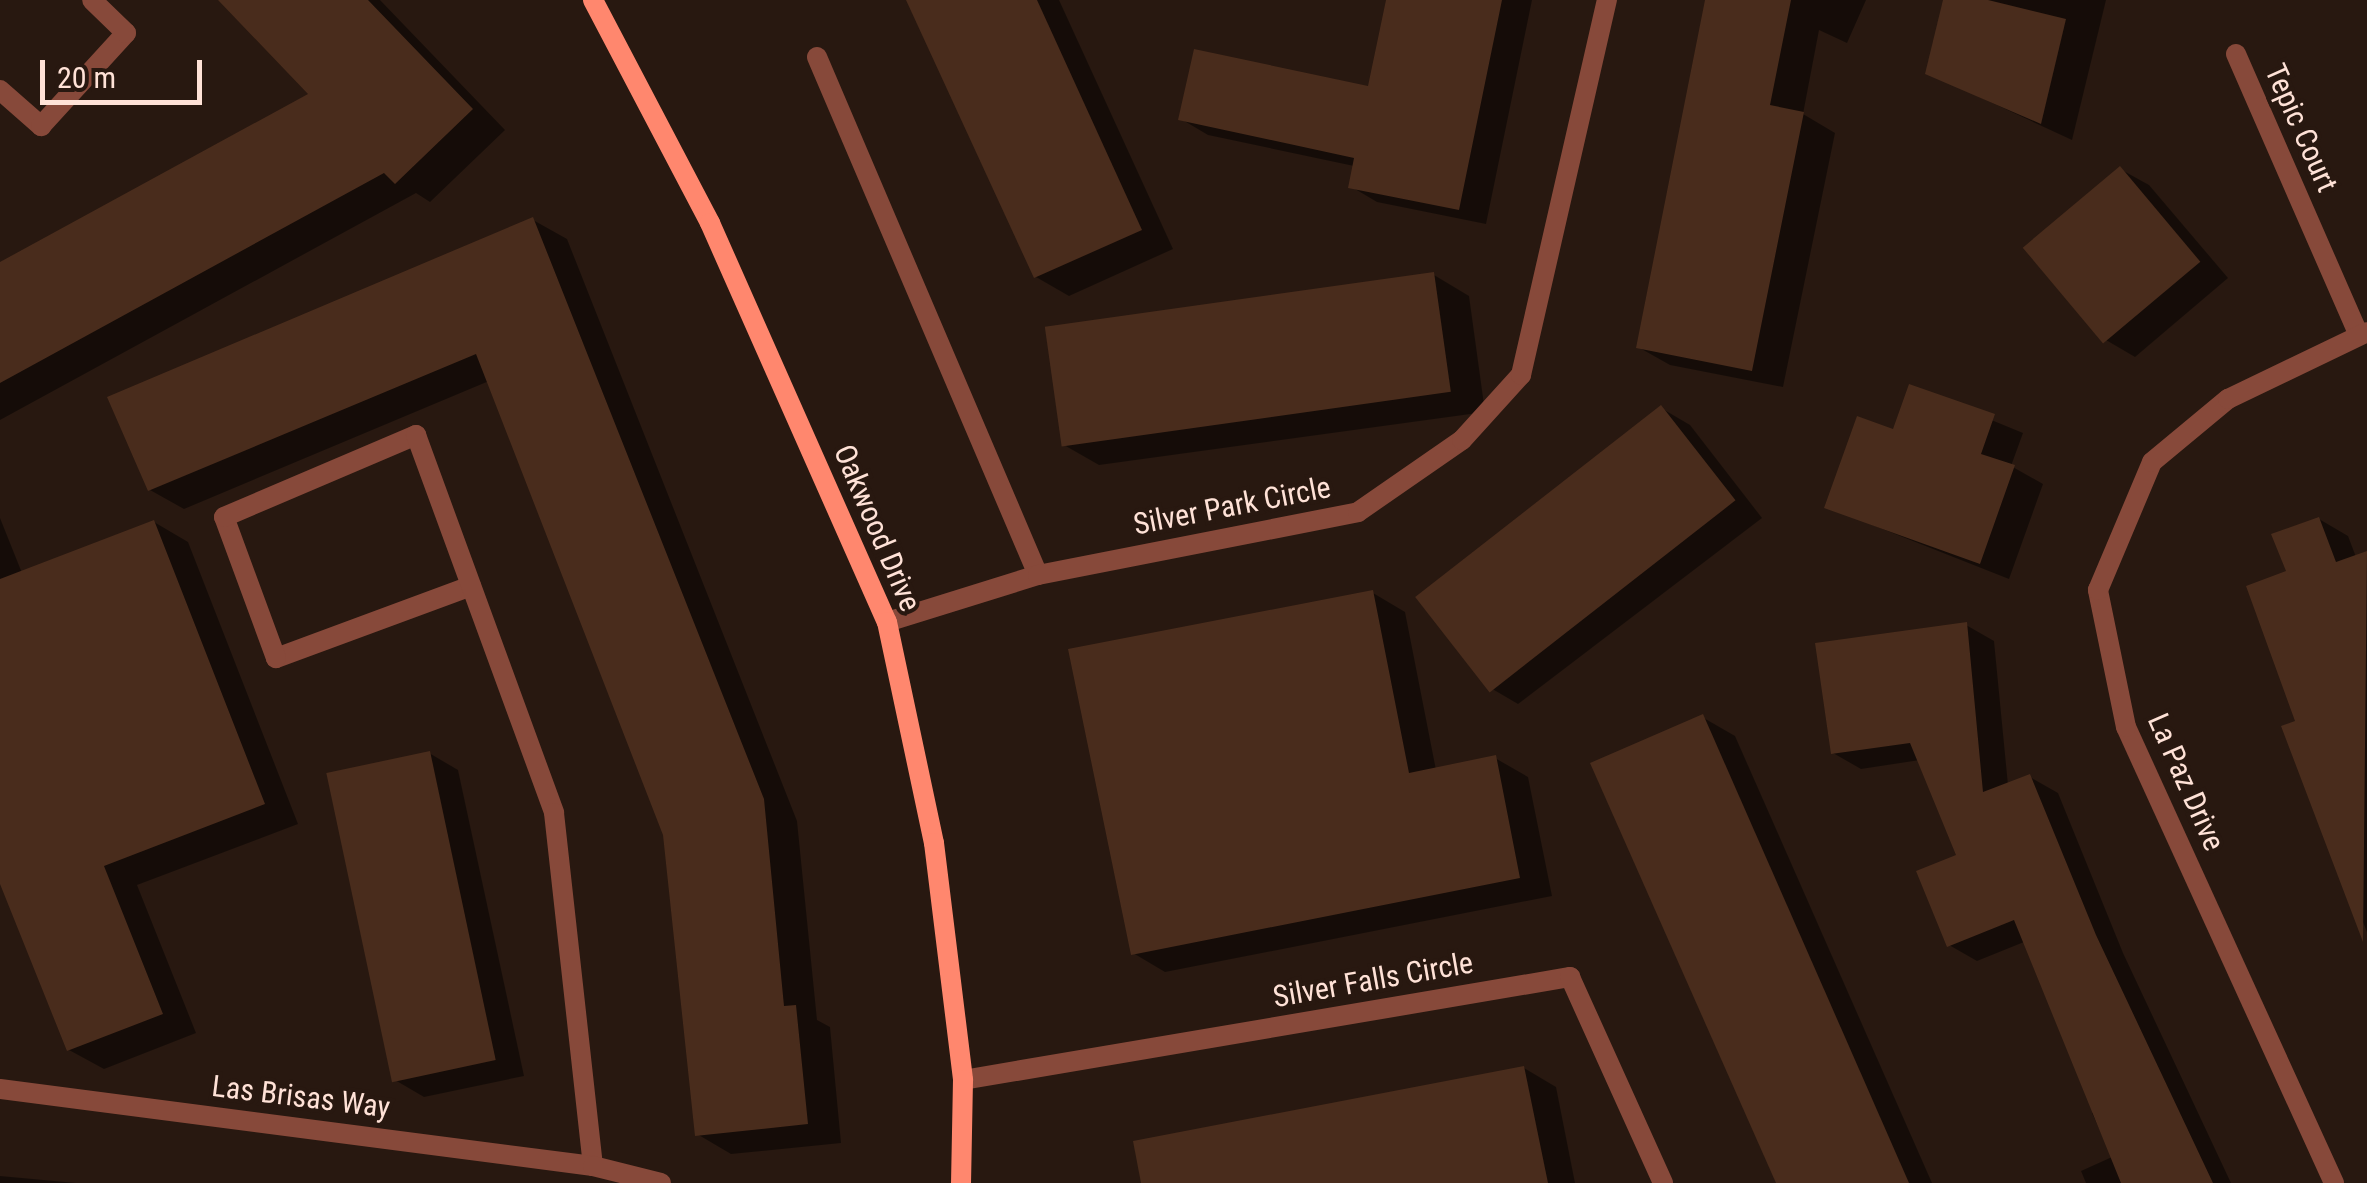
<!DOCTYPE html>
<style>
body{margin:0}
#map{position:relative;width:2367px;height:1183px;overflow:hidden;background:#281810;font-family:"Roboto Condensed",sans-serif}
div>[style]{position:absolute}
.shadow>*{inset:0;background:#0007}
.building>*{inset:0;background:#492c1c;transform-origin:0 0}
.lane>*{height:20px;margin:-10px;padding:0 10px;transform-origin:10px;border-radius:10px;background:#87493a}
.street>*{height:20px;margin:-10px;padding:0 10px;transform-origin:10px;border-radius:10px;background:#87493a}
.secondary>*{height:20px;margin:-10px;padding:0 10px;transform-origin:10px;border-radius:10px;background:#ff876e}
span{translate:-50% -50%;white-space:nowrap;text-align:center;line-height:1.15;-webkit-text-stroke:8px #281810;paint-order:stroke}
.street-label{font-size:30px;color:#ffe2d7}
.scale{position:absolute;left:40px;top:60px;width:162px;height:45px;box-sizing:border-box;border:5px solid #ffe2d7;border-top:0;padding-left:12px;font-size:30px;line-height:35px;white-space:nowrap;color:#ffe2d7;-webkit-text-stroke:8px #281810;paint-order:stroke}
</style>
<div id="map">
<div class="shadow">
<i style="clip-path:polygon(221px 0,380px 0,505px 130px,430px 202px,416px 193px,0 420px,0 265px,312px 95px)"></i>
<i style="clip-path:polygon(909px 0,1059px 0,1173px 249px,1069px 296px,1036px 277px)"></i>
<i style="clip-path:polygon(1389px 0,1532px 0,1486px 224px,1377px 202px,1350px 186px,1354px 166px,1208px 135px,1181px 119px,1370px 89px)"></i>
<i style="clip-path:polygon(1708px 0,1866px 0,1847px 43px,1819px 30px,1803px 114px,1835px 133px,1783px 387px,1670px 365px,1638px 347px)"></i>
<i style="clip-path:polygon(1945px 0,2106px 0,2072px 140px,1928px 73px)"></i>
<i style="clip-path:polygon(2120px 169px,2149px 185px,2228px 278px,2135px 357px,2106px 340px)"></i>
<i style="clip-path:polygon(533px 220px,567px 239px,797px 821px,817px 1020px,830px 1027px,841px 1143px,731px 1154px,697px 1134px,665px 834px,489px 381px,184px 509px,150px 490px)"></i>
<i style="clip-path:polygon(1434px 275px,1469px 296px,1485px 412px,1099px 465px,1064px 445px)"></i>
<i style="clip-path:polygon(1911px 387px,2023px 433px,2011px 466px,2043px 484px,2009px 579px,1827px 507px,1895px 432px)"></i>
<i style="clip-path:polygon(1661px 408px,1690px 425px,1762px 518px,1518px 704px,1489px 687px)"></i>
<i style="clip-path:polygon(0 518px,22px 573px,154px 522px,188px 542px,298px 824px,137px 885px,196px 1033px,104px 1069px,69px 1050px,0 877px)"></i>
<i style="clip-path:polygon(2319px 519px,2348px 536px,2356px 557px,2367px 553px,2367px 932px,2284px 728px,2298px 722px,2289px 573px)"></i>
<i style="clip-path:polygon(1373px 593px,1405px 612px,1436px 770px,1495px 758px,1528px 777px,1552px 896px,1165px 972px,1133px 953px)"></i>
<i style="clip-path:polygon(1966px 625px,1994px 641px,2008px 785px,2030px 777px,2058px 793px,2123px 953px,2231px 1183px,2086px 1183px,2081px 1171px,2112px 1157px,2092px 1113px,2099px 1110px,2024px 942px,1977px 961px,1949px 945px,1959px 857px,1920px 760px,1861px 769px,1833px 753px)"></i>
<i style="clip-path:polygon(1702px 717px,1735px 736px,1932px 1183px,1778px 1183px)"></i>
<i style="clip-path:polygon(429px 753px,458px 770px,524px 1076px,424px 1097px,395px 1080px)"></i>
<i style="clip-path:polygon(1524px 1068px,1556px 1087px,1575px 1183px,1144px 1183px)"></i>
<i style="clip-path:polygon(0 1176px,76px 1183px,0 1183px)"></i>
</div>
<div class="building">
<i style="clip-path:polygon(218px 0,368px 0,473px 109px,395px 184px,384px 173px,0 383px,0 262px,308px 94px)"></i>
<i style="clip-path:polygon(906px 0,1037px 0,1142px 230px,1034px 278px)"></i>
<i style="clip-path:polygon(1386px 0,1502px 0,1459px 210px,1348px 188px,1354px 158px,1178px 120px,1194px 49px,1368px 86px)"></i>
<i style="clip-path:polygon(1705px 0,1791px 0,1770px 105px,1804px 112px,1752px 371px,1636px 348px)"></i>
<i style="clip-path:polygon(1943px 0,1988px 0,2066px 19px,2041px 124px,1925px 74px)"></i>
<i style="left:2120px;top:166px;width:125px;height:127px;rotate:50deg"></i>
<i style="clip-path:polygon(533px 217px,764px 799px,784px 1006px,796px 1005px,808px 1124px,695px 1136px,663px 835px,476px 354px,148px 491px,107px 397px)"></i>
<i style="left:1434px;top:272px;width:121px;height:393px;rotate:82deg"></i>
<i style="clip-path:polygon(1909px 384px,1995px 414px,1981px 454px,2015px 465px,1980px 564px,1824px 508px,1857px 416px,1893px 429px)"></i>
<i style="left:1661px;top:405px;width:121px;height:312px;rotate:52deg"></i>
<i style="clip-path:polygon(2319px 517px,2336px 562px,2367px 551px,2363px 942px,2281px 726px,2295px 721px,2246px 586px,2286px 571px,2271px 534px)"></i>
<i style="clip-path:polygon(154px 520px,265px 804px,104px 866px,163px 1014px,67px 1051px,0 884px,0 579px)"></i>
<i style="clip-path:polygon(1373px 590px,1409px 773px,1496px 755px,1520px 878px,1131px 955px,1068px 649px)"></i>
<i style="clip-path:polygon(1967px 622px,1983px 792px,2030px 774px,2096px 935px,2213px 1183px,2121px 1183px,2014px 920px,1947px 947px,1916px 871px,1956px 855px,1910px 743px,1831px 754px,1815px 643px)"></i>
<i style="clip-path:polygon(1703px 714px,1830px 1003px,1909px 1183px,1776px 1183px,1590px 763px)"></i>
<i style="left:430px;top:751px;width:316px;height:106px;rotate:78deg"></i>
<i style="clip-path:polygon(1524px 1066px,1548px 1183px,1141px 1183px,1133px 1141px)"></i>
</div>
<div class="lane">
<i style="left:0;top:90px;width:55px;rotate:41.3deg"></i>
<i style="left:41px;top:126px;width:126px;rotate:-47.6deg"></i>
<i style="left:126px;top:33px;width:47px;rotate:-135.9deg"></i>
<i style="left:471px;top:586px;width:208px;rotate:159.7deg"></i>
<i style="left:276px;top:658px;width:150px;rotate:-110.2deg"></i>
<i style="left:224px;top:517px;width:209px;rotate:-23.1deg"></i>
<i style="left:416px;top:435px;width:402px;rotate:69.9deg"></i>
<i style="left:554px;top:813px;width:355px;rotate:83.7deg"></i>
<i style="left:963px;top:1080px;width:616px;rotate:-9.63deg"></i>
<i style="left:1570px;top:977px;width:226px;rotate:65.7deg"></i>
<i style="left:0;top:1089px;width:598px;rotate:7.4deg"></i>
<i style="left:593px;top:1166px;width:70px;rotate:14deg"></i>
</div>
<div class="street">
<i style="left:2236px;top:54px;width:307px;rotate:66.4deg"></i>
<i style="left:817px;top:57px;width:563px;rotate:66.89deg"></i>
<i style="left:887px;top:622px;width:158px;rotate:-17.3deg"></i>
<i style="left:1038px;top:575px;width:326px;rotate:-11.1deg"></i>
<i style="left:1358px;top:512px;width:126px;rotate:-34.7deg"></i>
<i style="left:1462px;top:440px;width:88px;rotate:-47.8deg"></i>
<i style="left:1521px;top:375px;width:385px;rotate:-77.1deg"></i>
<i style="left:2334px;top:1183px;width:501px;rotate:-114.52deg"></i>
<i style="left:2126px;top:727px;width:140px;rotate:-101.6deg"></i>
<i style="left:2098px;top:590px;width:139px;rotate:-67.1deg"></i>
<i style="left:2152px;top:462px;width:99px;rotate:-39.7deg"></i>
<i style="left:2228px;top:399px;width:154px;rotate:-25.7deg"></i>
</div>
<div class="secondary">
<i style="left:593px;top:0;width:252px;rotate:62.3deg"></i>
<i style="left:710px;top:223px;width:436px;rotate:66.1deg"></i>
<i style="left:887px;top:622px;width:226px;rotate:78deg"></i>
<i style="left:934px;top:843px;width:239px;rotate:83deg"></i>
<i style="left:963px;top:1080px;width:103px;rotate:91.1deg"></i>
</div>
<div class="street-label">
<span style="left:2301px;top:128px;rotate:66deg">Tepic Court</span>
<span style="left:1232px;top:506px;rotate:-11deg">Silver Park Circle</span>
<span style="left:877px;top:528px;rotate:67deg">Oakwood Drive</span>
<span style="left:2186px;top:782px;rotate:66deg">La Paz Drive</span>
<span style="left:1373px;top:980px;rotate:-10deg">Silver Falls Circle</span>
<span style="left:301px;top:1097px;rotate:7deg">Las Brisas Way</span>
</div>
<div class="scale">20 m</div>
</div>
